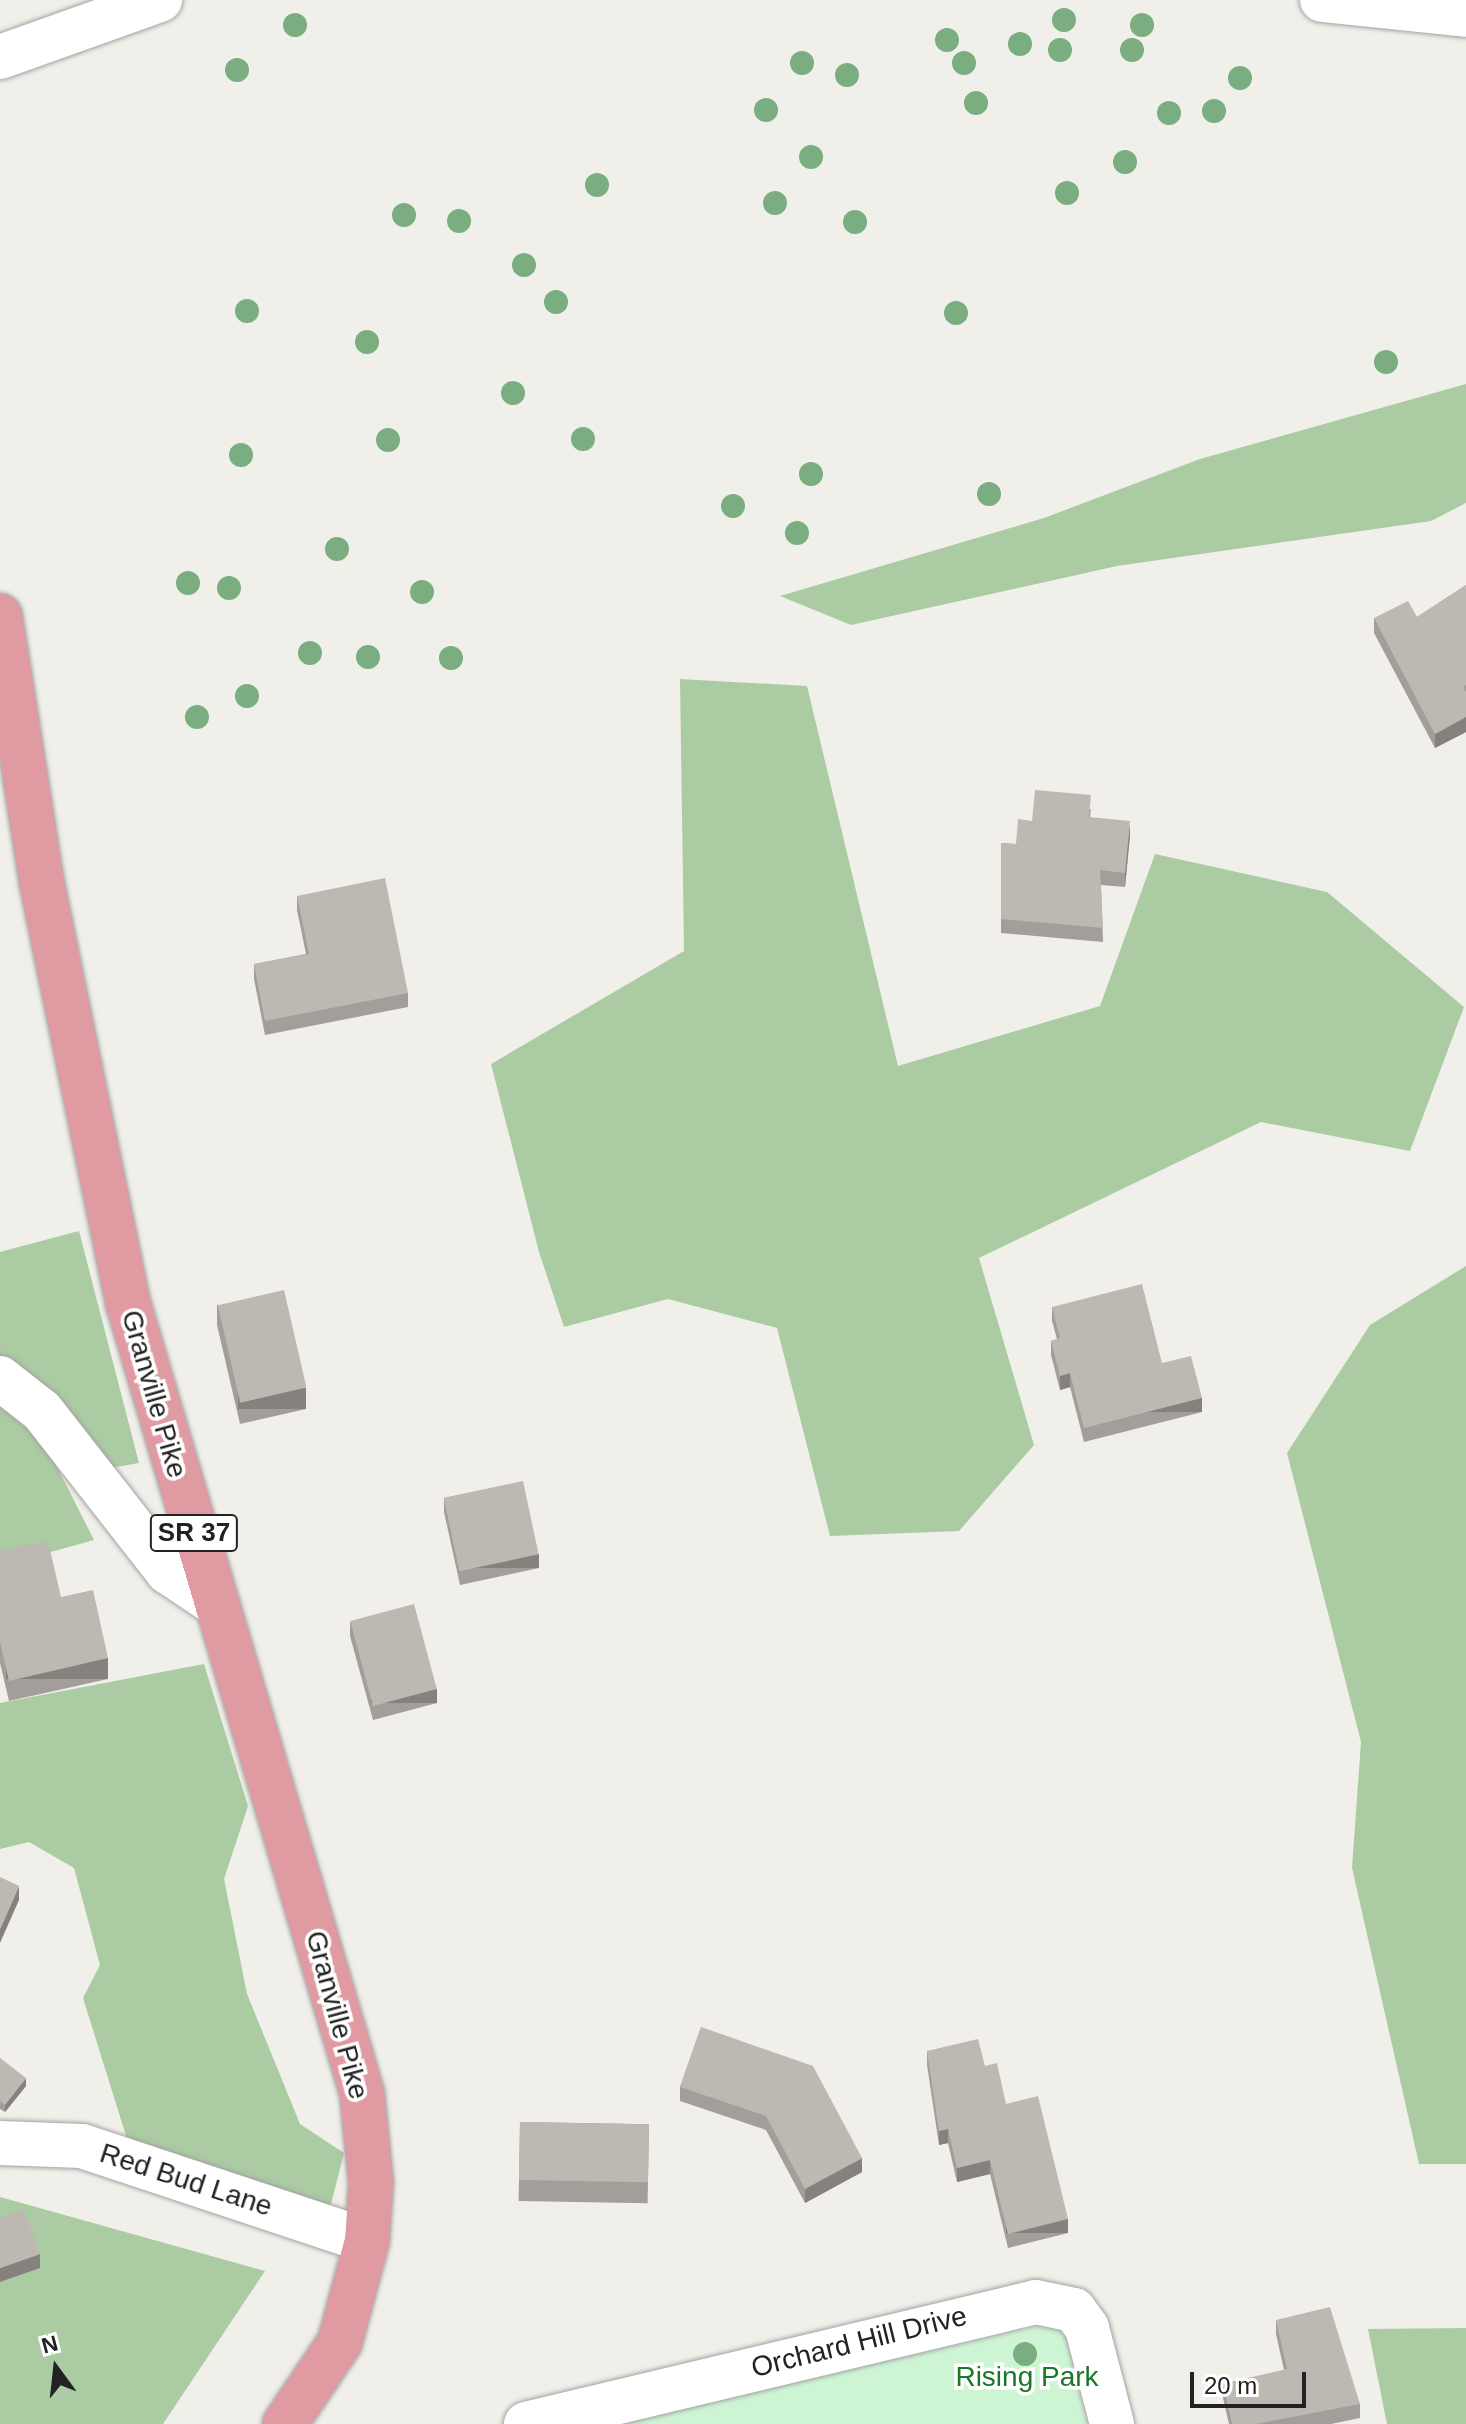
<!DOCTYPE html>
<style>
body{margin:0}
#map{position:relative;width:1466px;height:2424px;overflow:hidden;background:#f1efea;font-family:Helvetica,sans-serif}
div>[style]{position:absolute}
.forest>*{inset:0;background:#abcba3}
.park>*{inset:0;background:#cdf5d4}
.roads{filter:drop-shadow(0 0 2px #a3a3a3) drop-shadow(0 0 2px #a3a3a3)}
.minor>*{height:44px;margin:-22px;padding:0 22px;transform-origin:22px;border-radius:22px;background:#fff}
.highway>*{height:44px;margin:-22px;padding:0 22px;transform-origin:22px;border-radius:22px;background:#df9ba1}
.trees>*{width:24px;height:24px;margin:-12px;border-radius:50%;background:#7aad80}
.wall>*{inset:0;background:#a39e9a;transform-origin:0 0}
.shaded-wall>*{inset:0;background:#85817d;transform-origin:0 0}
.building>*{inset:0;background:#beb8b3;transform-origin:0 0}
span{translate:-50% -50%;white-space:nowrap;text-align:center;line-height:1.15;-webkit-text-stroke:7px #fff;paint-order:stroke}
.shield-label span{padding:2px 6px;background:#fff;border:2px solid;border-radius:6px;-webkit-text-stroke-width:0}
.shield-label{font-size:26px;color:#222;font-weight:700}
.street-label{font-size:28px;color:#222}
.park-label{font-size:28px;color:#197729}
.north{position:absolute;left:16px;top:2328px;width:80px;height:80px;-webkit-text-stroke:6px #fff;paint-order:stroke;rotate:345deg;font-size:22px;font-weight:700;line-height:32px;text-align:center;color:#222}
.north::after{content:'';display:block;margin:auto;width:28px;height:36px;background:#222;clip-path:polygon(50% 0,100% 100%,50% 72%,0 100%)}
.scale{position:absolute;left:1190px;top:2372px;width:116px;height:36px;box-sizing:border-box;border:4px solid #222;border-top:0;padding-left:10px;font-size:24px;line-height:28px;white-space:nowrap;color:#222;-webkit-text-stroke:6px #fff;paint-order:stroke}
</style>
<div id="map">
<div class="forest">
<i style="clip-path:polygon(1466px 384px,1466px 503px,1431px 521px,1117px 566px,851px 625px,780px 596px,1044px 518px,1200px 459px)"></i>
<i style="clip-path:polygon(680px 679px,807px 686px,898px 1066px,1100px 1006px,1155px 854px,1327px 892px,1464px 1007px,1410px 1151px,1261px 1122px,979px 1258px,1034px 1445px,959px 1531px,830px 1536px,777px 1328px,668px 1299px,564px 1327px,539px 1252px,491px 1064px,684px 951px)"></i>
<i style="clip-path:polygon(79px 1231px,139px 1463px,110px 1468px,0 1362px,0 1252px)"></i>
<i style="clip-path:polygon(1466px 1266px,1466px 2164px,1419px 2164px,1352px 1868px,1361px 1742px,1287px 1453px,1370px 1325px)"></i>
<i style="clip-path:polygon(0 1407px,44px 1441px,94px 1540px,0 1566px)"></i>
<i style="clip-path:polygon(204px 1664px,248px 1806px,224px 1879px,247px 1994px,300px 2124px,344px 2153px,328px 2216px,127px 2139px,83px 1998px,100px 1965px,74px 1868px,29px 1842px,0 1849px,0 1703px)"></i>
<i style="clip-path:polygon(0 2197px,265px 2271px,163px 2424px,0 2424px)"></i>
<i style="clip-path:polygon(1466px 2328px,1466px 2424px,1387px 2424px,1368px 2329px)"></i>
</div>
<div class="park">
<i style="clip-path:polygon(1063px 2321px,1087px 2424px,604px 2424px)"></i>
</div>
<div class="roads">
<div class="minor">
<i style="left:1322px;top:0;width:145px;rotate:5.9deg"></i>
<i style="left:0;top:57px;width:170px;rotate:-19.6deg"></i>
<i style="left:0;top:1378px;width:53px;rotate:38.2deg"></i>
<i style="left:42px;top:1411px;width:204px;rotate:52deg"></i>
<i style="left:168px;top:1572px;width:54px;rotate:33.7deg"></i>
<i style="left:0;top:2143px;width:82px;rotate:2.1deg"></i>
<i style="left:82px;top:2146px;width:300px;rotate:18.4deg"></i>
<i style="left:526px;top:2424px;width:524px;rotate:-13.45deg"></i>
<i style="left:1036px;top:2302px;width:39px;rotate:12deg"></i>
<i style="left:1074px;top:2310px;width:22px;rotate:54deg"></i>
<i style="left:1087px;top:2328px;width:99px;rotate:75.4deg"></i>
</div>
<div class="highway">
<i style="left:0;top:616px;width:271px;rotate:81.1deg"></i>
<i style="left:42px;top:884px;width:431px;rotate:78.4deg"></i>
<i style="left:129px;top:1306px;width:821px;rotate:73.51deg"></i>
<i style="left:362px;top:2093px;width:90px;rotate:84.3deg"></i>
<i style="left:371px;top:2183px;width:58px;rotate:93.9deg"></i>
<i style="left:367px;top:2241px;width:105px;rotate:105deg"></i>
<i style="left:340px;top:2342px;width:99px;rotate:123.9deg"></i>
</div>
</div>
<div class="trees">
<i style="left:1064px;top:20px"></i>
<i style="left:295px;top:25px"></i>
<i style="left:1142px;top:25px"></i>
<i style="left:947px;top:40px"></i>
<i style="left:1020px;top:44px"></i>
<i style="left:1060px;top:50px"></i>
<i style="left:1132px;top:50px"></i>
<i style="left:802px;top:63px"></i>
<i style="left:964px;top:63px"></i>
<i style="left:237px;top:70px"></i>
<i style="left:847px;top:75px"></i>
<i style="left:1240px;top:78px"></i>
<i style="left:976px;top:103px"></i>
<i style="left:766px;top:110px"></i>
<i style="left:1214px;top:111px"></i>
<i style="left:1169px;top:113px"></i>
<i style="left:811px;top:157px"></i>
<i style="left:1125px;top:162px"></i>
<i style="left:597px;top:185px"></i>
<i style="left:1067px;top:193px"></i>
<i style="left:775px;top:203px"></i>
<i style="left:404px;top:215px"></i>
<i style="left:459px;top:221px"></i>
<i style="left:855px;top:222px"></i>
<i style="left:524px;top:265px"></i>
<i style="left:556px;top:302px"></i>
<i style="left:247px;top:311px"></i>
<i style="left:956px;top:313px"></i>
<i style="left:367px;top:342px"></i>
<i style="left:1386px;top:362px"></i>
<i style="left:513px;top:393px"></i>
<i style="left:583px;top:439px"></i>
<i style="left:388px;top:440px"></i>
<i style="left:241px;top:455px"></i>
<i style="left:811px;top:474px"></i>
<i style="left:989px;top:494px"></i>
<i style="left:733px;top:506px"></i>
<i style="left:797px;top:533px"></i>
<i style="left:337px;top:549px"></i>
<i style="left:188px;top:583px"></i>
<i style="left:229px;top:588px"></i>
<i style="left:422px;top:592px"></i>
<i style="left:310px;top:653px"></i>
<i style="left:368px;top:657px"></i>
<i style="left:451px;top:658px"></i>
<i style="left:247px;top:696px"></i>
<i style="left:197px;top:717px"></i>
<i style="left:1025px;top:2354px"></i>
</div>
<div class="wall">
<i style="clip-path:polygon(1466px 585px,1466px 732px,1435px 748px,1374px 633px,1374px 618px,1417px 617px)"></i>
<i style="clip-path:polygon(1091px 809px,1090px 817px,1130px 835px,1125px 887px,1101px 885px,1103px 942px,1001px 933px,1001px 843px,1016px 844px,1032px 821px)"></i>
<i style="clip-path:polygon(297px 896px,408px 993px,408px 1007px,265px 1035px,254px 979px,254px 964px,306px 954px,297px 910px)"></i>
<i style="clip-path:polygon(217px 1304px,306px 1409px,240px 1424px,217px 1325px)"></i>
<i style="clip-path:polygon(1052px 1307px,1162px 1363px,1202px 1412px,1084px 1442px,1070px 1387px,1060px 1390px,1051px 1355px,1051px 1341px,1057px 1339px,1052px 1321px)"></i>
<i style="clip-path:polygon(444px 1498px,539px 1568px,460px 1585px,444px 1512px)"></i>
<i style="clip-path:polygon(0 1551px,61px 1597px,108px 1679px,9px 1701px,0 1663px)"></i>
<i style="clip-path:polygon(350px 1622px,437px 1703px,373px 1720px,350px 1636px)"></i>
<i style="clip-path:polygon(701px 2027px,862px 2172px,805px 2203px,766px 2130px,680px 2101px,680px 2087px)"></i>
<i style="clip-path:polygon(927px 2051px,985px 2066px,1006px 2104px,1068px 2233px,1008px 2248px,990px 2174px,957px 2182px,948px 2143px,939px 2145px,927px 2065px)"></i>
<i style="clip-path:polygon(0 2058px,26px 2086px,5px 2112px,0 2109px)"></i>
<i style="left:520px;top:2122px;width:129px;height:79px;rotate:1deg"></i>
<i style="clip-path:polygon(1276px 2320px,1360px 2404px,1360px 2418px,1331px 2424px,1229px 2424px,1223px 2398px,1223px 2384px,1284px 2370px,1276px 2334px)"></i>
</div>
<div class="shaded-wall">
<i style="clip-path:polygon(1466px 717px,1466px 732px,1435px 748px,1435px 734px)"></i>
<i style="clip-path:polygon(1130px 821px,1130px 835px,1125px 887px,1125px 873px)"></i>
<i style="clip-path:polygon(1070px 1373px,1070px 1387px,1060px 1390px,1060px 1376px)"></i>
<i style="left:306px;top:1388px;width:21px;height:68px;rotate:90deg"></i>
<i style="left:1202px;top:1398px;width:14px;height:122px;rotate:90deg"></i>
<i style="left:539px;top:1554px;width:14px;height:81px;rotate:90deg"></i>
<i style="left:108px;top:1658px;width:21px;height:102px;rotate:90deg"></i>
<i style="left:437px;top:1689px;width:14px;height:66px;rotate:90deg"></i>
<i style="clip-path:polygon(19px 1886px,19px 1900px,0 1943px,0 1929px)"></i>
<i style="clip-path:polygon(26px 2078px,26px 2086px,5px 2112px,5px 2105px)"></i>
<i style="clip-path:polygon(948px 2129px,948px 2143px,939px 2145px,939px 2131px)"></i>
<i style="clip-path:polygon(862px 2158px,862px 2172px,805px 2203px,805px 2189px)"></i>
<i style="clip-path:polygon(990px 2160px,990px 2174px,957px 2182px,957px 2168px)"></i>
<i style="left:1068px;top:2219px;width:14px;height:62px;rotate:90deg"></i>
<i style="clip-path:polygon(40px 2254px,40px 2268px,0 2282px,0 2268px)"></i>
</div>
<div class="building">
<i style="clip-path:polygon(1466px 585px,1466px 685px,1463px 687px,1466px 692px,1466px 717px,1435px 734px,1374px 618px,1408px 601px,1417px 617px)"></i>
<i style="clip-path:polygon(1035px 790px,1091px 795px,1089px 817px,1130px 821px,1125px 873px,1100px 870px,1103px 928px,1001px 919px,1001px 843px,1016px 844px,1018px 819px,1032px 821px)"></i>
<i style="clip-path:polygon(385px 878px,408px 993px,265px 1021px,254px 964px,309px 954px,297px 896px)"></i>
<i style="clip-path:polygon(1142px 1284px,1162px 1363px,1191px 1356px,1202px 1398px,1084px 1428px,1070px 1373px,1060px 1376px,1051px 1341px,1060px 1338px,1052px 1307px)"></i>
<i style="left:284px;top:1290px;width:100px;height:68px;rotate:77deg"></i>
<i style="left:523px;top:1481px;width:75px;height:81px;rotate:78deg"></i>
<i style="clip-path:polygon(48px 1541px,61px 1597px,93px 1590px,108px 1658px,9px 1681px,0 1642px,0 1551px)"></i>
<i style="left:414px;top:1604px;width:88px;height:66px;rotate:75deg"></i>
<i style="clip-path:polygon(0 1877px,19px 1886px,0 1929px)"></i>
<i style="clip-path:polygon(701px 2027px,813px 2066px,862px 2158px,805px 2189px,766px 2116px,680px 2087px)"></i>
<i style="clip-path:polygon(978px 2039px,985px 2066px,997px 2063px,1006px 2104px,1038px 2096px,1068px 2219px,1008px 2234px,990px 2160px,957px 2168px,948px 2129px,939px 2131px,927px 2051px)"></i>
<i style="clip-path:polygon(0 2058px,26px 2078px,5px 2105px,0 2101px)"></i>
<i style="left:520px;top:2122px;width:129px;height:58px;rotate:1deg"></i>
<i style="clip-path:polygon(24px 2209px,40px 2254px,0 2268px,0 2218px)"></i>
<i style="clip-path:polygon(1330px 2307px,1360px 2404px,1256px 2424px,1232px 2424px,1223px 2384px,1287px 2369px,1276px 2320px)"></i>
</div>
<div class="shield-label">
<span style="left:194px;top:1533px">SR 37</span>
</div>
<div class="street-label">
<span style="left:154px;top:1394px;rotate:74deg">Granville Pike</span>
<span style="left:337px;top:2015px;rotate:75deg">Granville Pike</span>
<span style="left:186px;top:2180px;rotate:18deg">Red Bud Lane</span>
<span style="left:859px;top:2342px;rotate:-14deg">Orchard Hill Drive</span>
</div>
<div class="park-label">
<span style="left:1027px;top:2377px">Rising Park</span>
</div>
<div class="north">N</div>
<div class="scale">20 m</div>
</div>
